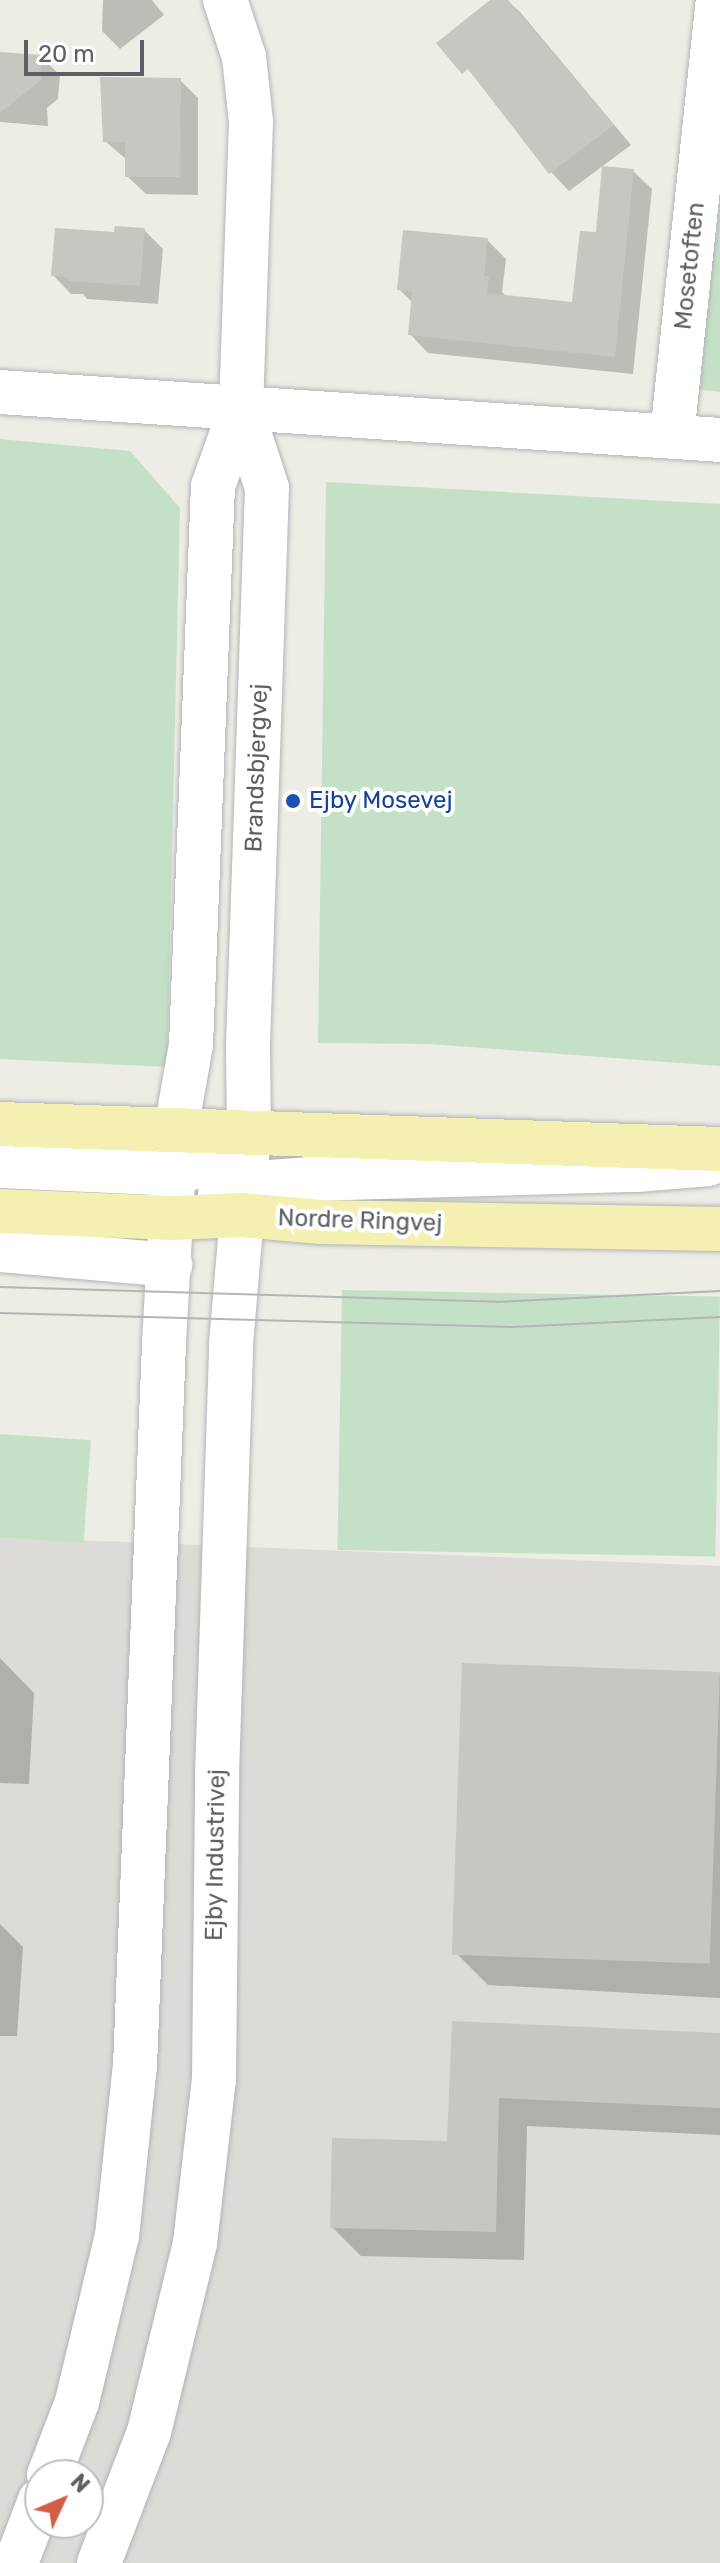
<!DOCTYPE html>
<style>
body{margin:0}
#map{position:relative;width:720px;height:2563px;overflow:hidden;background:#edece5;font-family:Rubik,sans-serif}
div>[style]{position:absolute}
.industrial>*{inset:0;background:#dcdbd7}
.green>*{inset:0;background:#c4e1c7;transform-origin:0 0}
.shadow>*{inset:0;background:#0003}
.building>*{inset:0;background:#c8c6c1;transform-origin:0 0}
.roads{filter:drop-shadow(0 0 2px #b2b4b8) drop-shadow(0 0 2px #b2b4b8)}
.minor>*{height:44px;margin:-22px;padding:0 22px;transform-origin:22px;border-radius:22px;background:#fff}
.major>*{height:44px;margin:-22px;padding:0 22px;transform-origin:22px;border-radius:22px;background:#f4f0b2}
.tram>*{height:2px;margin:-1px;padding:0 1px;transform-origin:1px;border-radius:1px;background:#b4b5b5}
.dots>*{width:22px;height:22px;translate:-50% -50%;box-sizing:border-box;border:4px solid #fff;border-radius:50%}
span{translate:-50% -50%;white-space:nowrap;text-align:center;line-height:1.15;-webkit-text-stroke:8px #fff;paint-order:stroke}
.street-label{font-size:24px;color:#5d5f63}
.transit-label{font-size:24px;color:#164399}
.left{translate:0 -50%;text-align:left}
.north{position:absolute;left:24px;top:2459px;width:80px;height:80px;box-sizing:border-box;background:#fff;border:2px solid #bebfc1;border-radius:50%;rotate:46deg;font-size:22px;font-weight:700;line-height:32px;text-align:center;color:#5d5f63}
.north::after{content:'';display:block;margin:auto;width:28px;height:36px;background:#d25f45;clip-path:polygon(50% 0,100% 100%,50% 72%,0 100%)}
.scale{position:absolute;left:24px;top:40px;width:120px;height:36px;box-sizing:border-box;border:4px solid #5d5f63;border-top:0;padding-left:10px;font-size:24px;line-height:28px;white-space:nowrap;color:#5d5f63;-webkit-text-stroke:6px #fff;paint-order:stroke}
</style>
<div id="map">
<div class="industrial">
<i style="clip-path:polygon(evenodd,0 1537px,720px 1566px,720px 2563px,0 2563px,0 1537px,40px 2475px,88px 2475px,88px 2523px,40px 2523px,40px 2475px)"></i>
</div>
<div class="green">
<i style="clip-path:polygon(720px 126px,720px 392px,694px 389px)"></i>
<i style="clip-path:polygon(0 439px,130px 451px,180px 508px,167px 1067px,0 1059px)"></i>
<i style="clip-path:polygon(326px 482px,720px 504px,720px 1066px,429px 1044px,318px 1043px)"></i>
<i style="left:342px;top:1290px;width:378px;height:260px;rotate:1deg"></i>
<i style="left:0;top:1434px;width:91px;height:103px;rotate:4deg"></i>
</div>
<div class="shadow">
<i style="clip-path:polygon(103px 0,152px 0,164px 15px,120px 49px,102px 31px)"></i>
<i style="clip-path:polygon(493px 0,507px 0,520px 12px,631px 145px,569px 191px,551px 172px)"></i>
<i style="clip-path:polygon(0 54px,41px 57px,60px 75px,58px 99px,47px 108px,48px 126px,0 122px)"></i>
<i style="clip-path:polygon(180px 80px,198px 98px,198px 195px,146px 194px,127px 176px,127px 160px,105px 141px)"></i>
<i style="clip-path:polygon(633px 171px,652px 189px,633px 374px,428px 353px,410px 334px,413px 303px,399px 289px,487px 240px,506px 259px,502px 292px,507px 297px,574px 304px,598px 235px)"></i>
<i style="clip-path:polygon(144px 230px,163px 249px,158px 304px,87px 299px,83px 294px,71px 294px,53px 275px,116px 234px)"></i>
<i style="clip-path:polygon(0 1658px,34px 1693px,29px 1784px,0 1783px)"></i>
<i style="clip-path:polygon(720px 1673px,720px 1998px,488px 1985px,457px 1954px)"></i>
<i style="clip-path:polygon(0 1924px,23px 1947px,17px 2036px,0 2036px)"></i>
<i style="clip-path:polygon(454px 2023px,720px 2035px,720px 2135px,527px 2126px,524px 2260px,361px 2256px,332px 2227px,448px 2143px)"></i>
</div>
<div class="building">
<i style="clip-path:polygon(490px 0,508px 0,614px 125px,549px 174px,468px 69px,462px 74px,436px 43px)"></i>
<i style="clip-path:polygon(0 52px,42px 55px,41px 80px,0 113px)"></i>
<i style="clip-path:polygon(100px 77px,181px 78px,180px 177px,125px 177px,125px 142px,103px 142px)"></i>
<i style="clip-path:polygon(602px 166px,634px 169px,615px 357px,408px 335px,412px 292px,397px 290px,403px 230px,488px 238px,484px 276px,489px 276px,487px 293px,572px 302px,580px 231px,596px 232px)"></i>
<i style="clip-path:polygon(115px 226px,145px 228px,140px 286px,67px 281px,68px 277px,51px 276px,55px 228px,114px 232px)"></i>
<i style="left:462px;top:1663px;width:258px;height:292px;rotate:2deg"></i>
<i style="clip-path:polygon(452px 2021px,720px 2033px,720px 2108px,499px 2098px,496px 2232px,330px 2228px,332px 2138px,447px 2141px)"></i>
</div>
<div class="roads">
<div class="minor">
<i style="left:0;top:392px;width:722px;rotate:3.81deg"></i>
<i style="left:672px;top:436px;width:438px;rotate:-84deg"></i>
<i style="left:0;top:1166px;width:173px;rotate:2.6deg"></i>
<i style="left:173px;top:1174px;width:47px;rotate:-18.4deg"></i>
<i style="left:218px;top:1159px;width:41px;rotate:-41.1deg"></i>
<i style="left:220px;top:1193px;width:27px;rotate:-20deg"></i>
<i style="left:245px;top:1184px;width:65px;rotate:-4.4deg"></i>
<i style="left:310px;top:1179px;width:327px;rotate:-1.6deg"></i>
<i style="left:637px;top:1170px;width:72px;rotate:-4.8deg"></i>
<i style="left:0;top:1250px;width:171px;rotate:5deg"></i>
<i style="left:49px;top:2475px;width:78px;rotate:-69deg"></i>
<i style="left:77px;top:2402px;width:171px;rotate:-76.5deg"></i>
<i style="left:117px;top:2236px;width:171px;rotate:-84deg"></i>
<i style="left:135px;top:2066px;width:724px;rotate:-87.7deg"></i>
<i style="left:164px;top:1343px;width:214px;rotate:-86.8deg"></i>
<i style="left:176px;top:1129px;width:85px;rotate:-79.9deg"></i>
<i style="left:191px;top:1045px;width:559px;rotate:-87.75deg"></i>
<i style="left:213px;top:486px;width:83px;rotate:-70.3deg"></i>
<i style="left:241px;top:408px;width:286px;rotate:-88deg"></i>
<i style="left:251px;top:122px;width:65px;rotate:-96.1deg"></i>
<i style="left:244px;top:57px;width:60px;rotate:-108.4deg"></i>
<i style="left:16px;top:2563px;width:67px;rotate:-69.1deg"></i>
<i style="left:99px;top:2563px;width:140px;rotate:-69.1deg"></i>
<i style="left:149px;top:2432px;width:195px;rotate:-76.3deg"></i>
<i style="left:195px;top:2243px;width:164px;rotate:-83.4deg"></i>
<i style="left:214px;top:2080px;width:306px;rotate:-89.4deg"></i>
<i style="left:217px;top:1774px;width:430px;rotate:-88.1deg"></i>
<i style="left:231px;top:1344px;width:213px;rotate:-85.1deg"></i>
<i style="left:249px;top:1132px;width:87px;rotate:-90.7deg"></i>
<i style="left:248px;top:1045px;width:557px;rotate:-88.05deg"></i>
<i style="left:267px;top:488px;width:84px;rotate:-108deg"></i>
</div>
<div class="major">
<i style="left:0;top:1124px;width:720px;rotate:1.99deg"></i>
<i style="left:0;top:1211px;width:172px;rotate:2.3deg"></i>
<i style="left:172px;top:1218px;width:70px;rotate:-2.5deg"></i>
<i style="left:242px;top:1215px;width:79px;rotate:5.1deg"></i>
<i style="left:321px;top:1222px;width:399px;rotate:1deg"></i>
</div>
</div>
<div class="tram">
<i style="left:0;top:1287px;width:497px;rotate:1.7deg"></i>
<i style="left:497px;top:1302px;width:223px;rotate:-2.8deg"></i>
<i style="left:0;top:1313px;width:513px;rotate:1.56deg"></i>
<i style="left:513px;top:1327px;width:207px;rotate:-2.8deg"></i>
</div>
<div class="dots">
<i style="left:293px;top:801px;background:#1a4fb4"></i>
</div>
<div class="street-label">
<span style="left:690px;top:266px;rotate:-84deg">Mosetoften</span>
<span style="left:257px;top:768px;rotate:-88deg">Brandsbjergvej</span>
<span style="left:360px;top:1221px;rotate:2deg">Nordre Ringvej</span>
<span style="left:216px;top:1855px;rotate:-89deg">Ejby Industrivej</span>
</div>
<div class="transit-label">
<span class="left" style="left:309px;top:801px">Ejby Mosevej</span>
</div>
<div class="north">N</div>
<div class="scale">20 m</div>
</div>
